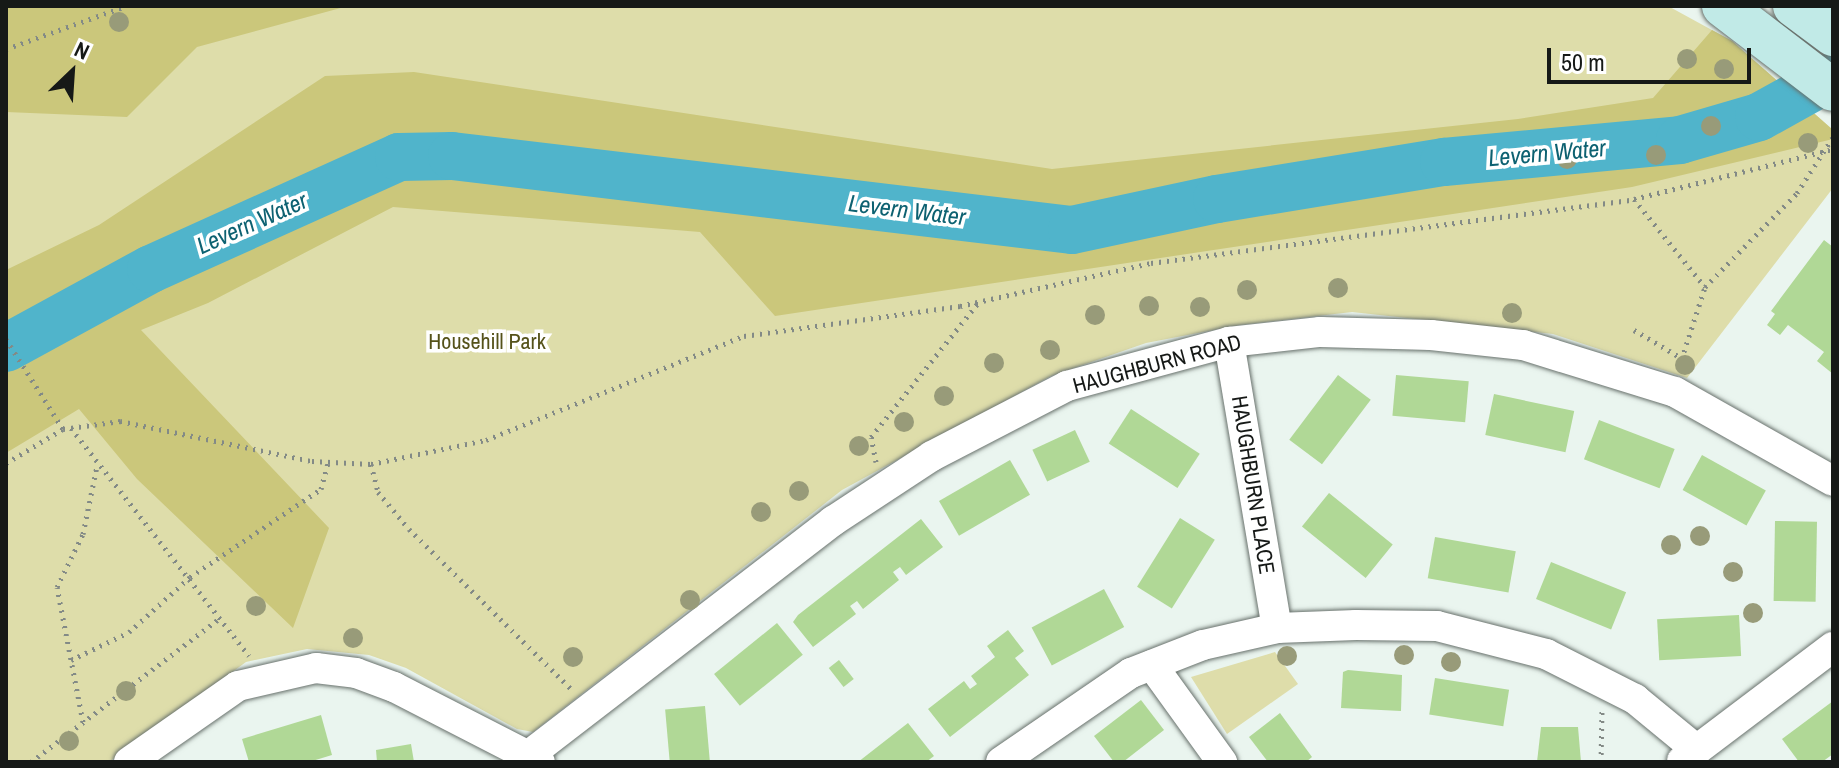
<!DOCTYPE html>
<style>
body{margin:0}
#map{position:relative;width:1839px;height:768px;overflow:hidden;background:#eaf5ef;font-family:"Archivo Narrow",sans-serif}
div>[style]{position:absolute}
.green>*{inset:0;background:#deddaa}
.forest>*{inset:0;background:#cbc77b}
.river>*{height:48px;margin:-24px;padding:0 24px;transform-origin:24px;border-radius:24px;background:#50b4cb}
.building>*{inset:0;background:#b0d896;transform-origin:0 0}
.path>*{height:5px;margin-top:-2.5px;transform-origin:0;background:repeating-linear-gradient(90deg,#838a86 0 2px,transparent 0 8px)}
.roads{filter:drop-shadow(0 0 2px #68716c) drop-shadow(0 0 2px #68716c)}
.street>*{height:30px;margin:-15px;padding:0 15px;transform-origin:15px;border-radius:15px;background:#fff}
.secondary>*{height:42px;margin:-21px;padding:0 21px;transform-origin:21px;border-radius:21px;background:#c1eae7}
.trees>*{width:20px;height:20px;margin:-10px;border-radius:50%;background:#989b79}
span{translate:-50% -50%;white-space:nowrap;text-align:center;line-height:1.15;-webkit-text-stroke:7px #fff;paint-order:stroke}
.park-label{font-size:22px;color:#555219}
.street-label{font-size:22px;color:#161917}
.water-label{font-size:24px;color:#0d6171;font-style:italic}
.frame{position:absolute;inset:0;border:8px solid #161917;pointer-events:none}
.north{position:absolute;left:32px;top:32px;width:80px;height:80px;-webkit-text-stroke:6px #fff;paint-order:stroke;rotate:25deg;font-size:22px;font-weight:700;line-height:32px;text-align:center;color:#161917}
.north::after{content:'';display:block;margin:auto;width:28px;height:36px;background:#161917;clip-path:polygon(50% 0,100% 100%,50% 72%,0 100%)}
.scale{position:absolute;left:1547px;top:48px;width:204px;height:36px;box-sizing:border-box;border:4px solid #161917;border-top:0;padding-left:10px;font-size:24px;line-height:28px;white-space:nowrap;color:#161917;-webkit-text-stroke:6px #fff;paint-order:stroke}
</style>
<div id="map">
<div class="green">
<i style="clip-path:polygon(6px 6px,1668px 6px,1732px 41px,1833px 130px,1833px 188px,1687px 378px,1553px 334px,1352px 312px,1240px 325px,1146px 343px,1051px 376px,842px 490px,533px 732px,517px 729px,406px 668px,369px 655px,307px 649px,246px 662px,109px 762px,6px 762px)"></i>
<i style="clip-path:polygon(1275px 652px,1298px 684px,1227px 734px,1191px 677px)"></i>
</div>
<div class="forest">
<i style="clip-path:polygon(6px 6px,348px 6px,197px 47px,127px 117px,6px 112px)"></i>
<i style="clip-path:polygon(1712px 30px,1732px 41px,1833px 130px,1833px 139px,1632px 187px,775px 316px,700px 232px,393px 207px,208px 303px,141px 330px,329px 528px,293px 628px,137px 479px,79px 409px,6px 453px,6px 270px,99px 225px,325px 76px,414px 72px,1052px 169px,1518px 119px,1653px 98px)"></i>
</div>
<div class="river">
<i style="left:6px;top:348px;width:165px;rotate:-28.6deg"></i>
<i style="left:151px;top:269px;width:272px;rotate:-24.3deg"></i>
<i style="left:399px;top:157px;width:53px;rotate:-1.1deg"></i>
<i style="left:452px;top:156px;width:624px;rotate:6.81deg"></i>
<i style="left:1072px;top:230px;width:148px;rotate:-12.1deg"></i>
<i style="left:1217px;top:199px;width:230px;rotate:-9.3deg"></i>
<i style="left:1444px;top:162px;width:237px;rotate:-5.3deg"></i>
<i style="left:1680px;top:140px;width:82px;rotate:-16.2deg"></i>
<i style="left:1759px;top:117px;width:85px;rotate:-29deg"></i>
</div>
<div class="building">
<i style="clip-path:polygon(1824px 240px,1833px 247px,1833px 374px,1817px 361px,1824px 352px,1788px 325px,1780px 335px,1767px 325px,1775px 314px,1771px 311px)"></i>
<i style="left:1338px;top:375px;width:41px;height:81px;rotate:37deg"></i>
<i style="left:1396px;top:375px;width:73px;height:41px;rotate:5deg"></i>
<i style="left:1494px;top:394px;width:82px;height:42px;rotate:12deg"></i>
<i style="left:1131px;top:409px;width:82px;height:41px;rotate:33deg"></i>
<i style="left:1599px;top:420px;width:81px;height:42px;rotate:21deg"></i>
<i style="left:1075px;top:430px;width:35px;height:47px;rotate:65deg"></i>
<i style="left:1702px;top:455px;width:73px;height:40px;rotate:29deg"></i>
<i style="left:1010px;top:460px;width:40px;height:82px;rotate:60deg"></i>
<i style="left:1329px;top:493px;width:82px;height:43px;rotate:39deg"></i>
<i style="left:1180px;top:518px;width:41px;height:81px;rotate:32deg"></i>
<i style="clip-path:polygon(921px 519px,943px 547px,906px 575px,900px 567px,893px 572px,899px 580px,863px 609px,857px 601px,850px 606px,856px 614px,813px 647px,793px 622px,798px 615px)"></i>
<i style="left:1775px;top:521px;width:42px;height:80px;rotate:1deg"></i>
<i style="left:1435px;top:537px;width:82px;height:42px;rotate:10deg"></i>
<i style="left:1551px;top:562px;width:81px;height:40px;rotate:22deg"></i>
<i style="left:1104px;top:589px;width:43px;height:82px;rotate:62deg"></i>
<i style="left:1739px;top:615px;width:41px;height:82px;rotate:87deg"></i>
<i style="left:777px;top:623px;width:41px;height:81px;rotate:51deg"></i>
<i style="clip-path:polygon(1008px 630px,1024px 651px,1015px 658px,1029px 675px,950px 737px,928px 709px,964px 681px,970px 689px,977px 684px,971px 676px,995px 657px,987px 646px)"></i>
<i style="left:839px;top:660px;width:24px;height:13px;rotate:52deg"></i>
<i style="clip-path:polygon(1348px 670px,1402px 675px,1401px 711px,1341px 708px,1343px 672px)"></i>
<i style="left:1435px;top:678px;width:75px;height:37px;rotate:9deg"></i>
<i style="clip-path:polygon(1141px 700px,1164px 730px,1123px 762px,1114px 762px,1094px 736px)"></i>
<i style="clip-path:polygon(1833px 701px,1833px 754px,1822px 762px,1799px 762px,1782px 739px)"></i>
<i style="left:705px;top:706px;width:56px;height:40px;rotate:85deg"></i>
<i style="clip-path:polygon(1280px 713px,1312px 757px,1306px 762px,1268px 762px,1249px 737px)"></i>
<i style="clip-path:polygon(321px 715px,332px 755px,309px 762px,249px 762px,242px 739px)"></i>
<i style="clip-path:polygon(908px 723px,934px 756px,926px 762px,858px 762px)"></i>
<i style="clip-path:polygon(1541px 727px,1578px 727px,1581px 762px,1537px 762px)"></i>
<i style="clip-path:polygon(411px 744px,414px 762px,377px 762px,376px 750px)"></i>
</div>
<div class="path">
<i style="left:6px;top:49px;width:127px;rotate:-19.7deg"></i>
<i style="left:1634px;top:199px;width:113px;rotate:51.1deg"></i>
<i style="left:1634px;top:330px;width:57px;rotate:30.6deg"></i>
<i style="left:6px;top:339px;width:107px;rotate:57.7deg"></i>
<i style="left:63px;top:429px;width:58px;rotate:-8deg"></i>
<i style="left:120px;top:421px;width:196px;rotate:11.8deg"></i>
<i style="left:312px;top:461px;width:59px;rotate:2.9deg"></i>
<i style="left:371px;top:464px;width:117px;rotate:-11.8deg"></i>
<i style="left:486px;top:440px;width:278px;rotate:-22deg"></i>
<i style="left:744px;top:336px;width:218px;rotate:-7.9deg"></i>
<i style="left:960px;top:306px;width:196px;rotate:-12.7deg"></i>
<i style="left:1151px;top:263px;width:487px;rotate:-7.5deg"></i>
<i style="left:1634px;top:199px;width:205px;rotate:-14.1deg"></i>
<i style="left:1679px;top:367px;width:84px;rotate:-72deg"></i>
<i style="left:1705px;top:287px;width:132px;rotate:-45.6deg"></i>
<i style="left:1797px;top:193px;width:67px;rotate:-57.3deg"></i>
<i style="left:71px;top:428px;width:289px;rotate:52deg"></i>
<i style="left:876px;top:462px;width:25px;rotate:-101deg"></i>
<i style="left:871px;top:437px;width:171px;rotate:-51.4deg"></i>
<i style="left:6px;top:463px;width:66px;rotate:-30.8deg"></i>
<i style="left:371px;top:464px;width:29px;rotate:76deg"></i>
<i style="left:378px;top:492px;width:48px;rotate:50deg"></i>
<i style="left:409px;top:529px;width:229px;rotate:44.6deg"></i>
<i style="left:71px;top:660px;width:64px;rotate:-25.8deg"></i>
<i style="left:129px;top:632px;width:82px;rotate:-42deg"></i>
<i style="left:190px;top:577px;width:158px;rotate:-33.9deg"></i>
<i style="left:321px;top:489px;width:28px;rotate:-75deg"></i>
<i style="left:83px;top:722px;width:137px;rotate:-100.9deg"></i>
<i style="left:57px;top:587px;width:59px;rotate:-63.9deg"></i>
<i style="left:83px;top:534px;width:69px;rotate:-78.4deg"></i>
<i style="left:31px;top:762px;width:238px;rotate:-37.3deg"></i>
<i style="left:1601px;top:762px;width:51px;rotate:-88.9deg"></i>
</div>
<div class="roads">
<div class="street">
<i style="left:1229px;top:342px;width:290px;rotate:80.5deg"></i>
<i style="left:1152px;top:665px;width:120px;rotate:54.2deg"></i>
<i style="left:1682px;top:761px;width:189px;rotate:-37.1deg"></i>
<i style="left:129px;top:762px;width:133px;rotate:-34.9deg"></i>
<i style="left:238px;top:686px;width:80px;rotate:-13deg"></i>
<i style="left:316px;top:668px;width:40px;rotate:7.1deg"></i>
<i style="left:356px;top:673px;width:40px;rotate:20.2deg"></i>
<i style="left:394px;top:687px;width:164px;rotate:27.2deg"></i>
<i style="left:520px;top:762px;width:395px;rotate:-37.6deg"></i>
<i style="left:833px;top:521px;width:118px;rotate:-33.3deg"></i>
<i style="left:932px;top:456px;width:152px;rotate:-27.4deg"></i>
<i style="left:1067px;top:386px;width:168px;rotate:-15.2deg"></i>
<i style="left:1229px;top:342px;width:92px;rotate:-6.3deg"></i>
<i style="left:1320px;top:332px;width:111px;rotate:1.5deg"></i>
<i style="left:1431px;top:335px;width:93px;rotate:6.2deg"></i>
<i style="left:1523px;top:345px;width:159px;rotate:17.2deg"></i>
<i style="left:1675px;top:392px;width:181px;rotate:29.4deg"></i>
<i style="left:1001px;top:762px;width:158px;rotate:-34.4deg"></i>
<i style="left:1131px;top:673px;width:77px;rotate:-21.3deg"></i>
<i style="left:1203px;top:645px;width:76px;rotate:-12.9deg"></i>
<i style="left:1277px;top:628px;width:79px;rotate:-2.2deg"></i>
<i style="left:1356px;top:625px;width:81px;rotate:0.7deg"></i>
<i style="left:1437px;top:626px;width:113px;rotate:14.4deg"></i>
<i style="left:1546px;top:654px;width:100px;rotate:26.8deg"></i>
<i style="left:1635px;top:699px;width:80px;rotate:39.4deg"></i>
</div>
<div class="secondary">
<i style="left:1723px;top:6px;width:138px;rotate:37.4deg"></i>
<i style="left:1794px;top:6px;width:49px;rotate:36.6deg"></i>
</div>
</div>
<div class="trees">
<i style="left:119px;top:22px"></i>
<i style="left:1687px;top:59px"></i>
<i style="left:1724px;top:69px"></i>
<i style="left:1711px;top:126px"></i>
<i style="left:1808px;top:143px"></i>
<i style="left:1656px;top:155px"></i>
<i style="left:1567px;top:159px"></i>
<i style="left:1338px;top:288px"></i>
<i style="left:1247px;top:290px"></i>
<i style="left:1149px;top:306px"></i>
<i style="left:1200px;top:307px"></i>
<i style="left:1512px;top:313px"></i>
<i style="left:1095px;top:315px"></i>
<i style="left:1050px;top:350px"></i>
<i style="left:994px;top:363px"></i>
<i style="left:1685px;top:365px"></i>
<i style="left:944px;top:396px"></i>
<i style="left:904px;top:422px"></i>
<i style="left:859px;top:446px"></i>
<i style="left:799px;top:491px"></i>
<i style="left:761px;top:512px"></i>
<i style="left:1700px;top:536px"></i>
<i style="left:1671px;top:545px"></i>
<i style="left:1733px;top:572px"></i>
<i style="left:690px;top:600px"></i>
<i style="left:256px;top:606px"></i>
<i style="left:1753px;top:613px"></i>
<i style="left:353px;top:638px"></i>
<i style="left:1404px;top:655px"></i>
<i style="left:1287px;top:656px"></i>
<i style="left:573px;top:657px"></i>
<i style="left:1451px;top:662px"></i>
<i style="left:126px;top:691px"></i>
<i style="left:69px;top:741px"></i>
</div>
<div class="park-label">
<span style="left:487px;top:342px">Househill Park</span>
</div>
<div class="street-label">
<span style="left:1157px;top:364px;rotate:-15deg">HAUGHBURN ROAD</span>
<span style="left:1253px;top:485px;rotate:81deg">HAUGHBURN PLACE</span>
</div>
<div class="water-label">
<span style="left:1547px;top:153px;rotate:-5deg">Levern Water</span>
<span style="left:907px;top:210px;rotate:7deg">Levern Water</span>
<span style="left:252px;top:223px;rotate:-24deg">Levern Water</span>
</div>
<div class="frame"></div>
<div class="north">N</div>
<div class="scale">50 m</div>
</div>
